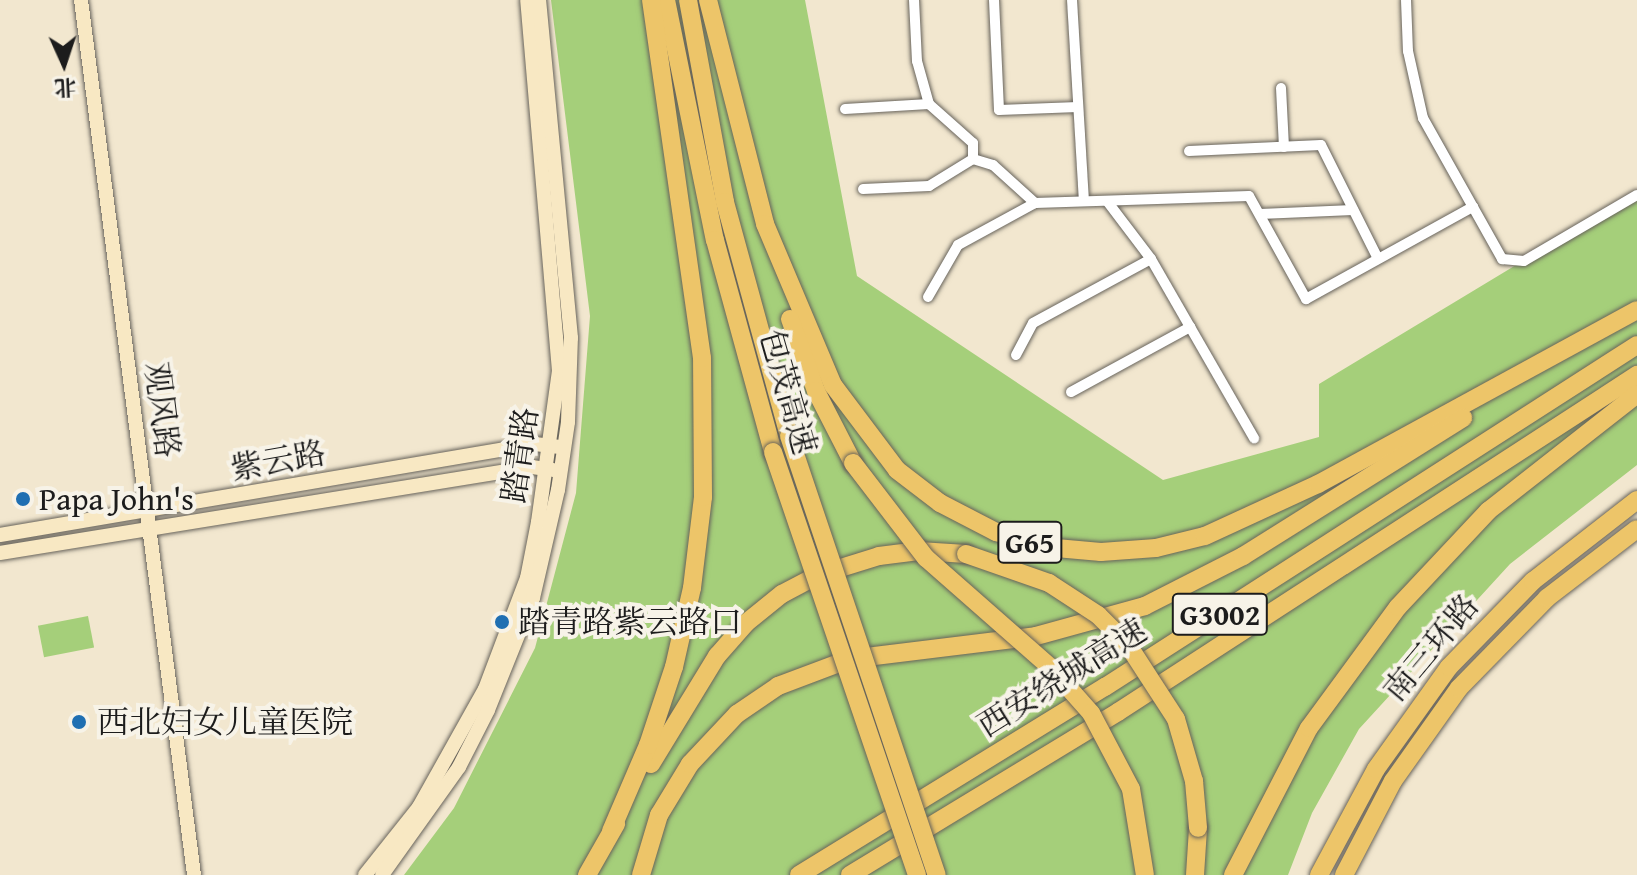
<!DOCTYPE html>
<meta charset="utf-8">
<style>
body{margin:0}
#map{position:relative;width:1637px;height:875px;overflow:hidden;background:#f2e7cf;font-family:"Gentium Book Plus","Noto Serif SC",serif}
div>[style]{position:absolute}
.green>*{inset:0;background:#a5cf7a;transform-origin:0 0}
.roads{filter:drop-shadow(0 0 2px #67635b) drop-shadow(0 0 2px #67635b)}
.street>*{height:10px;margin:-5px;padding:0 5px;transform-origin:5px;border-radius:5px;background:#fff}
.secondary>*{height:14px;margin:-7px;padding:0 7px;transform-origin:7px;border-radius:7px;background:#f8e8c3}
.highway>*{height:18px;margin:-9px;padding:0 9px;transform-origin:9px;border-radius:9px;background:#edc569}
.bridges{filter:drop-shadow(0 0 2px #67635b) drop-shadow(0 0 2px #67635b)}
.highway-bridge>*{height:18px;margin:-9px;padding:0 9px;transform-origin:9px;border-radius:9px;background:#edc569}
.dots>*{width:22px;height:22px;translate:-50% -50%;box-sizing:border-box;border:4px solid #f7f3e8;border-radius:50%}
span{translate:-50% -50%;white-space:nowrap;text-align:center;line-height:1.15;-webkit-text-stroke:8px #f7f3e8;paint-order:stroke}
.shield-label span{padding:2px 6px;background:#f7f3e8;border:2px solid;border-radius:6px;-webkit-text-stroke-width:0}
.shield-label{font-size:30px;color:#1c1c1c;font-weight:700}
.street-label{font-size:32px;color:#1c1c1c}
.poi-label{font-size:32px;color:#1c1c1c}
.left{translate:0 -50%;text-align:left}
.north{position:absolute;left:24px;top:24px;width:80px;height:80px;-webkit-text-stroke:6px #f7f3e8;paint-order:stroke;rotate:177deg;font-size:22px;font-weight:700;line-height:32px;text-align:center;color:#1c1c1c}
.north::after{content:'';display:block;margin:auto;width:28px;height:36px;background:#1c1c1c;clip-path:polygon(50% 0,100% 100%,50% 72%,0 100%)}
</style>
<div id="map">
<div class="green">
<i style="clip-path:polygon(551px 0,805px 0,857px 276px,1163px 480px,1319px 437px,1319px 384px,1637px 192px,1637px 465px,1510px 564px,1359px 729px,1312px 813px,1288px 875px,404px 875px,454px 808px,535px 648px,576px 493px,590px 316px)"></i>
<i style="left:88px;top:616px;width:32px;height:51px;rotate:79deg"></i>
</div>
<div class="roads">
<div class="street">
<i style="left:914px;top:0;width:61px;rotate:87.2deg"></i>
<i style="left:917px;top:61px;width:45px;rotate:74.4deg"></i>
<i style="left:929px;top:104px;width:59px;rotate:41.6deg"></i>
<i style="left:973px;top:143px;width:16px;rotate:90deg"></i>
<i style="left:973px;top:159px;width:21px;rotate:17deg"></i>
<i style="left:993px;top:165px;width:57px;rotate:42.1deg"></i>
<i style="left:1035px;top:203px;width:214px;rotate:-1.9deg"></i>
<i style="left:1249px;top:196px;width:118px;rotate:61deg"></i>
<i style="left:1306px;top:299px;width:191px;rotate:-28.9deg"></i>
<i style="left:994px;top:0;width:110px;rotate:87.4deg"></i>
<i style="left:999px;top:110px;width:79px;rotate:-2.2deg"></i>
<i style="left:1072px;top:0;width:201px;rotate:86.6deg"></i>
<i style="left:1406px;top:0;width:51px;rotate:87.8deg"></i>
<i style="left:1408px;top:51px;width:69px;rotate:77.4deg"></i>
<i style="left:1423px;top:118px;width:162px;rotate:60.7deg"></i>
<i style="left:1502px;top:259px;width:22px;rotate:5deg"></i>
<i style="left:1524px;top:261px;width:131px;rotate:-30.3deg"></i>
<i style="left:1281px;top:88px;width:59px;rotate:87.1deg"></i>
<i style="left:845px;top:109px;width:84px;rotate:-3.4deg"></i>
<i style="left:1189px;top:151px;width:132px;rotate:-2.6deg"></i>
<i style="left:1321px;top:145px;width:127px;rotate:63.4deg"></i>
<i style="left:863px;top:189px;width:66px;rotate:-2.6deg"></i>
<i style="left:929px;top:186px;width:52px;rotate:-31.5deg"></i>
<i style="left:1107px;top:201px;width:73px;rotate:52.8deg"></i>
<i style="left:1151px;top:259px;width:207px;rotate:60.1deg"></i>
<i style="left:1260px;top:214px;width:93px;rotate:-2.5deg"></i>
<i style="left:928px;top:297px;width:60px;rotate:-60deg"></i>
<i style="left:958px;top:245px;width:88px;rotate:-28.6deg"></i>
<i style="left:1016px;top:355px;width:36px;rotate:-62deg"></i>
<i style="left:1033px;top:323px;width:134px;rotate:-28.5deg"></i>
<i style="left:1071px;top:392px;width:136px;rotate:-28.6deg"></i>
</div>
<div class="secondary">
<i style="left:81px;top:0;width:882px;rotate:82.64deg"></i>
<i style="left:0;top:535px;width:543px;rotate:-9.65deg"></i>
<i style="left:535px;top:444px;width:25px;rotate:7deg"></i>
<i style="left:0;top:553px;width:539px;rotate:-9.18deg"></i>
<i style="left:532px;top:467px;width:21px;rotate:8deg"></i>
<i style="left:365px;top:875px;width:87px;rotate:-51.5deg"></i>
<i style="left:419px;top:807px;width:135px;rotate:-60.8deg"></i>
<i style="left:485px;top:689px;width:119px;rotate:-69.3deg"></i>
<i style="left:527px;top:578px;width:57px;rotate:-78.9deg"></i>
<i style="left:538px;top:522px;width:152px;rotate:-82.1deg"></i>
<i style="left:559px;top:371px;width:372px;rotate:-94.9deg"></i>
<i style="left:382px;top:875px;width:133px;rotate:-54.5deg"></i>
<i style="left:459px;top:767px;width:64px;rotate:-63deg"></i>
<i style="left:488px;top:710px;width:121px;rotate:-68.1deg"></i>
<i style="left:533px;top:598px;width:111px;rotate:-77deg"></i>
<i style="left:558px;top:490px;width:69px;rotate:-81.6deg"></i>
<i style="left:568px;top:422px;width:84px;rotate:-88deg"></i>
<i style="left:571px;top:338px;width:340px;rotate:-95.4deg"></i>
</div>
<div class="highway">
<i style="left:666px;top:0;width:245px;rotate:78.5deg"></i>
<i style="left:715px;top:240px;width:220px;rotate:74.7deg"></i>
<i style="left:688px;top:0;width:205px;rotate:79.6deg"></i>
<i style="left:725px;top:202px;width:243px;rotate:74.7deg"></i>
<i style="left:708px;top:0;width:231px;rotate:75.7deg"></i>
<i style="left:765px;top:224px;width:175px;rotate:67.1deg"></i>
<i style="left:833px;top:385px;width:106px;rotate:53deg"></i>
<i style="left:897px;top:470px;width:54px;rotate:37.5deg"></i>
<i style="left:940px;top:503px;width:63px;rotate:27.4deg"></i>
<i style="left:996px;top:532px;width:62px;rotate:14.9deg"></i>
<i style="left:1056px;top:548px;width:45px;rotate:5.1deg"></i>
<i style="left:1101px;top:552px;width:55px;rotate:-4.2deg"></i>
<i style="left:1156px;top:548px;width:50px;rotate:-13.8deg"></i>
<i style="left:1205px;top:536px;width:124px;rotate:-24.7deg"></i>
<i style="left:1318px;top:484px;width:363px;rotate:-28.6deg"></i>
<i style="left:790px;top:319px;width:77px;rotate:70.1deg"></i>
<i style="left:816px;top:391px;width:81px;rotate:62.8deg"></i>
<i style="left:651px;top:764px;width:127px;rotate:-58.6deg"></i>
<i style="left:717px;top:656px;width:44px;rotate:-48.7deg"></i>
<i style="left:746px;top:623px;width:46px;rotate:-38.9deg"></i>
<i style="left:782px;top:594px;width:41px;rotate:-27.8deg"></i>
<i style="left:818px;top:575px;width:64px;rotate:-17.3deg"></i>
<i style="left:879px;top:556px;width:40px;rotate:-7.1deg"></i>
<i style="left:919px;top:551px;width:47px;rotate:3.7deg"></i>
<i style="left:611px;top:831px;width:94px;rotate:-66.7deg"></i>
<i style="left:648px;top:745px;width:82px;rotate:-71.6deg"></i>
<i style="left:674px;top:667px;width:81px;rotate:-77.2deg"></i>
<i style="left:692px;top:588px;width:92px;rotate:-83.1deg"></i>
<i style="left:703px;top:497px;width:139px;rotate:-90.4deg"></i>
<i style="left:702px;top:358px;width:362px;rotate:-98.1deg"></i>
<i style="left:587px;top:875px;width:59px;rotate:-60.4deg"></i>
<i style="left:641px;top:875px;width:63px;rotate:-73.3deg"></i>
<i style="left:659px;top:815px;width:60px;rotate:-58.7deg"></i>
<i style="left:690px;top:764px;width:69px;rotate:-46.8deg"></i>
<i style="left:737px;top:714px;width:50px;rotate:-34.3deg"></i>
<i style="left:778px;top:686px;width:77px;rotate:-20.6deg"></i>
<i style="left:850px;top:659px;width:187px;rotate:-7deg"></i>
<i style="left:1036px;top:636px;width:113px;rotate:-15.4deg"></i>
<i style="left:1145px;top:606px;width:110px;rotate:-27deg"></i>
<i style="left:1243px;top:556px;width:260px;rotate:-32.1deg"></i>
<i style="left:799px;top:875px;width:359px;rotate:-31.6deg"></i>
<i style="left:1105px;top:687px;width:632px;rotate:-32.74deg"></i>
<i style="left:850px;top:875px;width:314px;rotate:-31.3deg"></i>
<i style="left:1118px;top:712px;width:619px;rotate:-33deg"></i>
<i style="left:1195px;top:875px;width:47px;rotate:-86.3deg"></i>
<i style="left:1233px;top:875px;width:165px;rotate:-62.7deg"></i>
<i style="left:1309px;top:728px;width:150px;rotate:-53.7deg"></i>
<i style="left:1398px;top:607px;width:132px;rotate:-46.8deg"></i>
<i style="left:1488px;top:511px;width:189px;rotate:-38.1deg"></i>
<i style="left:1319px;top:875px;width:120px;rotate:-61.7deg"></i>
<i style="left:1376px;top:769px;width:125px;rotate:-54.4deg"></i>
<i style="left:1449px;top:667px;width:120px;rotate:-45.7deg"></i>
<i style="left:1533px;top:581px;width:132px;rotate:-37.9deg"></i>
<i style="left:1344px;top:875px;width:106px;rotate:-62.5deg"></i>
<i style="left:1393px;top:781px;width:114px;rotate:-54.6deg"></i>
<i style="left:1459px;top:688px;width:126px;rotate:-45.6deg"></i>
<i style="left:1547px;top:598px;width:113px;rotate:-37.5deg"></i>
</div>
</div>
<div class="bridges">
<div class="highway-bridge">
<i style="left:789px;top:436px;width:463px;rotate:71.4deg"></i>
<i style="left:773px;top:452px;width:447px;rotate:71.2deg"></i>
<i style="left:853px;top:463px;width:120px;rotate:52.5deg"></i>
<i style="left:926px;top:558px;width:167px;rotate:41.3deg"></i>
<i style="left:1051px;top:668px;width:60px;rotate:48.4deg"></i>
<i style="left:1091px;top:713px;width:86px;rotate:62.2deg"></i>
<i style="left:1131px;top:789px;width:87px;rotate:80.8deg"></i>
<i style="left:966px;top:554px;width:88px;rotate:19.3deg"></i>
<i style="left:1049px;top:583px;width:59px;rotate:33.1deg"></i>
<i style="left:1098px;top:615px;width:42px;rotate:45deg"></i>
<i style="left:1128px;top:645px;width:88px;rotate:57deg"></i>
<i style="left:1176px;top:719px;width:65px;rotate:73.8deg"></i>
<i style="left:1194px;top:781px;width:47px;rotate:85.1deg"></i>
</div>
</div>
<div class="dots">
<i style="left:23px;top:499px;background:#1f6fb2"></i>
<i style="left:502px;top:622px;background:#1f6fb2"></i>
<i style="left:79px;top:722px;background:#1f6fb2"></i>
</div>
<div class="shield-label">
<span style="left:1030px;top:542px">G65</span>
<span style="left:1220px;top:614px">G3002</span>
</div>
<div class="street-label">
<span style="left:788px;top:392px;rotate:74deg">包茂高速</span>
<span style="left:162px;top:410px;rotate:83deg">观风路</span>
<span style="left:520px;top:455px;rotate:-82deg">踏青路</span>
<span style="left:278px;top:461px;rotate:-10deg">紫云路</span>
<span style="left:1431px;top:648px;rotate:-50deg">南三环路</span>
<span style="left:1062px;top:678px;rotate:-32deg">西安绕城高速</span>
</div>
<div class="poi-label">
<span class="left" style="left:39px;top:499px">Papa John's</span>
<span class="left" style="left:518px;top:622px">踏青路紫云路口</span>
<span class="left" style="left:97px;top:722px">西北妇女儿童医院</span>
</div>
<div class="north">北</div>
</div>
